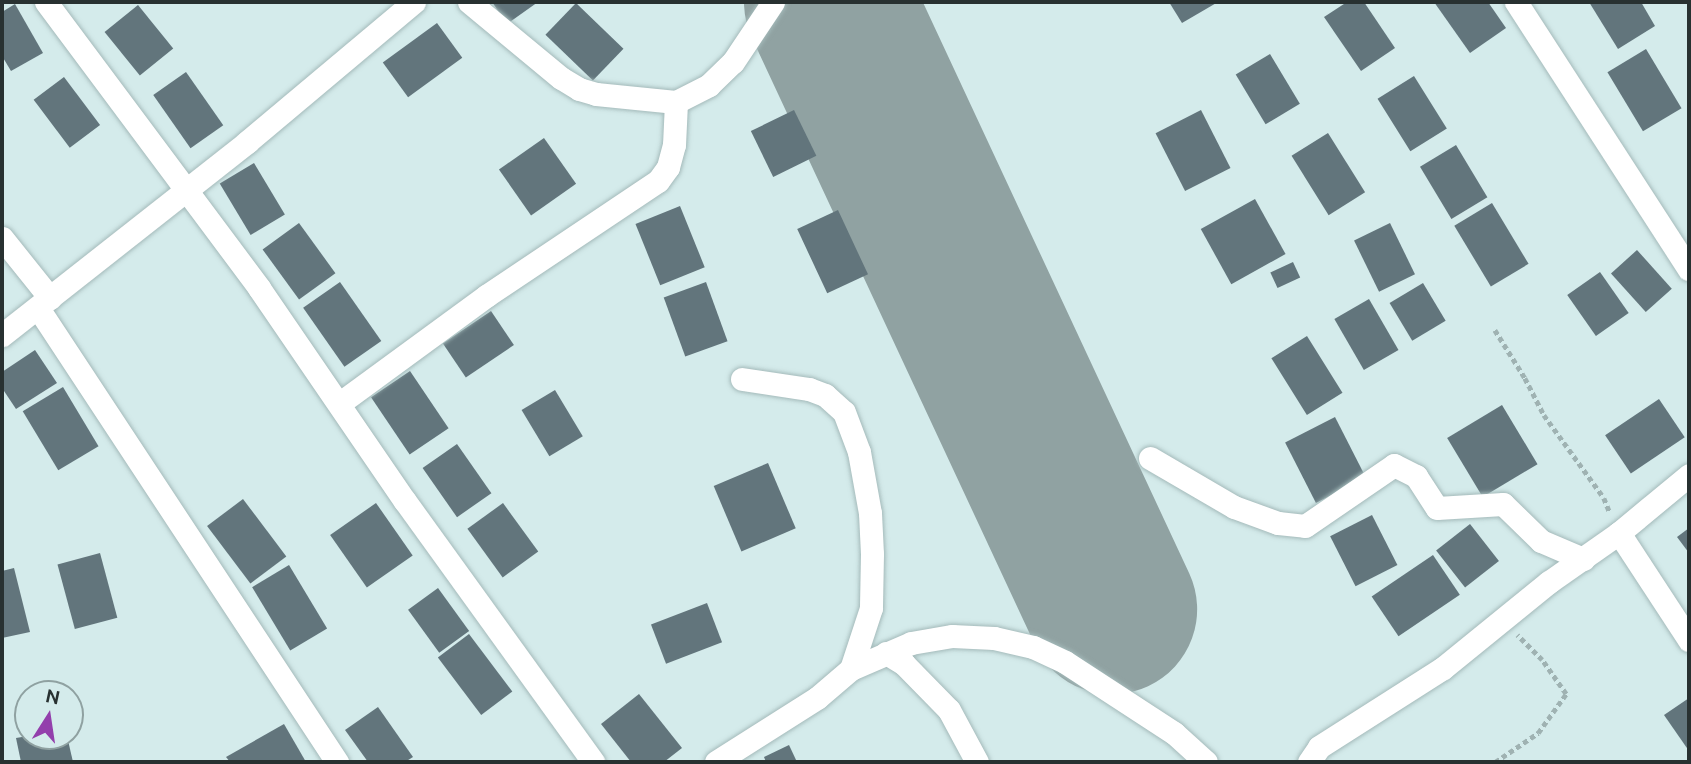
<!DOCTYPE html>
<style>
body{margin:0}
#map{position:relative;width:1691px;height:764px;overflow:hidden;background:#d4ebeb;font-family:Ubuntu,sans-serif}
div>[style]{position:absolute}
.runway>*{height:170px;margin:-85px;padding:0 85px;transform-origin:85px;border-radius:85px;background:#90a2a2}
.building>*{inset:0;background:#62757c;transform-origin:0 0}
.path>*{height:4.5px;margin-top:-2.25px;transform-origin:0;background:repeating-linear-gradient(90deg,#9fb2b2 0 5px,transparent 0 8.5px)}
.roads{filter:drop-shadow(0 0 2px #a4baba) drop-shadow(0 0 2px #a4baba)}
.street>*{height:23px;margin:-11.5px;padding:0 11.5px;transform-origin:11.5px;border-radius:11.5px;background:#fff}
span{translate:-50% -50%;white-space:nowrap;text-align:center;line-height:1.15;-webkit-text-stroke:7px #d4ebeb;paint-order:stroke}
.frame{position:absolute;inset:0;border:4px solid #283131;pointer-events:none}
.north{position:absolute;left:14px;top:680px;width:70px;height:70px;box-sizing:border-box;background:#d4ebeb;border:2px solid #8fa1a1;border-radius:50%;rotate:12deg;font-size:19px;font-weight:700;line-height:28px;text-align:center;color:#283131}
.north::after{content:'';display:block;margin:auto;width:24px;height:32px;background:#933fac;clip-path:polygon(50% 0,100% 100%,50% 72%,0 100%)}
</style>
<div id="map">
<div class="runway">
<i style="left:829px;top:2px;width:670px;rotate:65deg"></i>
</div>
<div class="building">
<i style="clip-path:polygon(492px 2px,538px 2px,507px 24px)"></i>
<i style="clip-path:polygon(1169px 2px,1218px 2px,1182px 23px)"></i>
<i style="clip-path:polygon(1347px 2px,1364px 2px,1395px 48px,1361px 71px,1324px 17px)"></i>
<i style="clip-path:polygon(1434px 2px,1488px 2px,1506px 28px,1470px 53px)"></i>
<i style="clip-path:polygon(1589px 2px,1641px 2px,1655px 26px,1618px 49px)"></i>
<i style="left:576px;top:3px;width:66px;height:44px;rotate:44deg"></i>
<i style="clip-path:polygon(15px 4px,43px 53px,11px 71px,2px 56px,2px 12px)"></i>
<i style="left:138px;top:5px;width:56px;height:43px;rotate:51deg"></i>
<i style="left:437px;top:23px;width:43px;height:67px;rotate:54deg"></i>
<i style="left:1646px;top:49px;width:69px;height:45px;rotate:59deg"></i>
<i style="left:1270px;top:54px;width:58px;height:40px;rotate:59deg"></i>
<i style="left:186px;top:72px;width:65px;height:40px;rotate:55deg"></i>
<i style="left:1414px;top:76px;width:62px;height:43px;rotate:58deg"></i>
<i style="left:64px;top:77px;width:60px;height:38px;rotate:53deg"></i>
<i style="left:794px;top:110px;width:51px;height:48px;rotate:64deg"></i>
<i style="left:1201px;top:110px;width:65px;height:51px;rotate:63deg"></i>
<i style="left:1328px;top:133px;width:70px;height:43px;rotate:58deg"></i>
<i style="left:544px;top:138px;width:56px;height:55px;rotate:55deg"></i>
<i style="left:1456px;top:145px;width:61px;height:42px;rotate:59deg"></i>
<i style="left:254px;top:163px;width:60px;height:40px;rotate:59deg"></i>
<i style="left:1255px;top:199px;width:63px;height:62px;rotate:61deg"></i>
<i style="left:1492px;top:203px;width:71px;height:44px;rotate:59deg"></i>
<i style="left:680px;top:206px;width:66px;height:48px;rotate:68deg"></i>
<i style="left:838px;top:210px;width:71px;height:45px;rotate:65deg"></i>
<i style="left:299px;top:223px;width:62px;height:45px;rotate:54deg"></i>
<i style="left:1390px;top:223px;width:57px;height:40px;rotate:64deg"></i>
<i style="left:1637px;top:250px;width:52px;height:35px;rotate:48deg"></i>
<i style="left:1293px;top:262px;width:17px;height:25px;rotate:65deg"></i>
<i style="left:1600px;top:272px;width:50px;height:40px;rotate:55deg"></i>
<i style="left:340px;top:282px;width:72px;height:45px;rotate:55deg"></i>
<i style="left:706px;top:282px;width:63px;height:45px;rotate:70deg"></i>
<i style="left:1423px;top:283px;width:44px;height:39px;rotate:59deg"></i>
<i style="left:1369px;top:299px;width:59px;height:40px;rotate:60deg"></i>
<i style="left:491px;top:311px;width:41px;height:58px;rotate:56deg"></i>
<i style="left:1307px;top:336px;width:67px;height:42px;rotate:58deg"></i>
<i style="clip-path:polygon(35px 350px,57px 383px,16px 409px,2px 388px,2px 372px)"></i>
<i style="left:410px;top:371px;width:69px;height:47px;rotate:56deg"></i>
<i style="left:63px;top:387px;width:69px;height:47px;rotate:59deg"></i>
<i style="left:555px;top:390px;width:54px;height:39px;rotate:59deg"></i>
<i style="left:1659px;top:399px;width:46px;height:65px;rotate:56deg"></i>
<i style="left:1502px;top:405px;width:69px;height:64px;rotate:59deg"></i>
<i style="left:1335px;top:417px;width:68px;height:56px;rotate:63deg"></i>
<i style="left:457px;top:444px;width:60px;height:42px;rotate:55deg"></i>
<i style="left:768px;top:463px;width:71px;height:59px;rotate:67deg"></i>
<i style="left:243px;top:499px;width:72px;height:45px;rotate:53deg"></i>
<i style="left:376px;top:503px;width:64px;height:56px;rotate:55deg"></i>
<i style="left:503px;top:503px;width:60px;height:44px;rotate:54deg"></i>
<i style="left:1372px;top:515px;width:56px;height:47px;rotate:63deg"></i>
<i style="left:1470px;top:524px;width:47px;height:43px;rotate:52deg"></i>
<i style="clip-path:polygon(1689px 528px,1689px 553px,1677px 537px)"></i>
<i style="left:100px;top:553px;width:67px;height:44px;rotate:75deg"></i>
<i style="left:1433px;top:555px;width:48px;height:74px;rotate:56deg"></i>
<i style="left:289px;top:565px;width:74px;height:43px;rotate:59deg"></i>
<i style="clip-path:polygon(14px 568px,30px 632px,2px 638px,2px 571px)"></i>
<i style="left:438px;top:588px;width:53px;height:37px;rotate:54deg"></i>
<i style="left:707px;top:603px;width:42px;height:60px;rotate:69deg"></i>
<i style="left:469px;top:634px;width:72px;height:39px;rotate:53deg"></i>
<i style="clip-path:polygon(639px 694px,682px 748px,664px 762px,631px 762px,601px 724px)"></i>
<i style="clip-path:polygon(1689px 698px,1689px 751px,1664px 715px)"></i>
<i style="clip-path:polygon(378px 707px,413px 757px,405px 762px,368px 762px,345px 730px)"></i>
<i style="clip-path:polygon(284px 724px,306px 762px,230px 762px,226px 757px)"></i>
<i style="clip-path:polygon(28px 736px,67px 736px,73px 762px,21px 762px,16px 738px)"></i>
<i style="clip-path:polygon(789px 745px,797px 762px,766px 762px,764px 757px)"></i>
</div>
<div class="path">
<i style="left:1495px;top:330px;width:57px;rotate:58deg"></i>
<i style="left:1525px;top:378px;width:42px;rotate:62.8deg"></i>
<i style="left:1544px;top:415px;width:102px;rotate:54.1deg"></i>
<i style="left:1604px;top:498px;width:16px;rotate:68deg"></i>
<i style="left:1495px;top:762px;width:52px;rotate:-34deg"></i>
<i style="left:1538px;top:733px;width:48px;rotate:-54.3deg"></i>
<i style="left:1566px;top:694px;width:42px;rotate:-125.2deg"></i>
<i style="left:1542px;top:660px;width:35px;rotate:-135deg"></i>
</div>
<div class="roads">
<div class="street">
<i style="left:46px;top:2px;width:357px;rotate:53.3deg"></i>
<i style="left:259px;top:288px;width:258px;rotate:55.6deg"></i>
<i style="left:405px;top:501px;width:322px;rotate:54.2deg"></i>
<i style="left:469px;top:2px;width:119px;rotate:39.6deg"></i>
<i style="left:561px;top:78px;width:21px;rotate:31deg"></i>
<i style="left:579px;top:89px;width:18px;rotate:16deg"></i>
<i style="left:596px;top:94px;width:80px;rotate:5.7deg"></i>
<i style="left:676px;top:102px;width:37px;rotate:-27deg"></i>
<i style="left:709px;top:85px;width:33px;rotate:-44deg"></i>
<i style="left:733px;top:62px;width:72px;rotate:-56.3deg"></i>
<i style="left:1516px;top:2px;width:318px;rotate:57.1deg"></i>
<i style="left:2px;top:238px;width:77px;rotate:51.3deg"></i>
<i style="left:38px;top:308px;width:544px;rotate:56.63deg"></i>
<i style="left:2px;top:335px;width:312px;rotate:-38.2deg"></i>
<i style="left:247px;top:142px;width:218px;rotate:-40deg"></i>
<i style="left:742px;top:379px;width:68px;rotate:8.5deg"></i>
<i style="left:809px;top:389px;width:17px;rotate:21deg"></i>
<i style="left:825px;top:395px;width:25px;rotate:42deg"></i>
<i style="left:844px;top:412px;width:43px;rotate:69.4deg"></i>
<i style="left:859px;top:452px;width:62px;rotate:79.8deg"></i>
<i style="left:870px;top:513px;width:41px;rotate:87.2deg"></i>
<i style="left:872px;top:554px;width:54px;rotate:91.1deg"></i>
<i style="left:871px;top:608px;width:64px;rotate:108.2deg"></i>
<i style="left:340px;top:403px;width:181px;rotate:-36.2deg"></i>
<i style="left:486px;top:296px;width:207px;rotate:-33.8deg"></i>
<i style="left:658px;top:181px;width:17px;rotate:-54deg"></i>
<i style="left:668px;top:167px;width:23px;rotate:-75deg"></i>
<i style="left:674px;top:145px;width:43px;rotate:-87.3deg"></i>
<i style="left:1150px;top:458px;width:97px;rotate:30.3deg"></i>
<i style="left:1234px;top:507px;width:47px;rotate:20deg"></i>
<i style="left:1278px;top:523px;width:27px;rotate:6deg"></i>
<i style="left:1305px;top:526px;width:108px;rotate:-34.4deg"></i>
<i style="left:1394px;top:465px;width:25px;rotate:27deg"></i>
<i style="left:1416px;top:476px;width:38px;rotate:57deg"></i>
<i style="left:1437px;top:508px;width:66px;rotate:-3.5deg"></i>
<i style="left:1503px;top:504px;width:53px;rotate:44.2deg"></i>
<i style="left:1541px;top:541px;width:46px;rotate:23.2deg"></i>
<i style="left:1689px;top:475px;width:91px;rotate:140.4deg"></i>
<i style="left:1619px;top:533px;width:128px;rotate:56.8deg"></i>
<i style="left:886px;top:653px;width:21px;rotate:31deg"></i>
<i style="left:904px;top:664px;width:64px;rotate:45.6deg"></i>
<i style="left:949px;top:710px;width:59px;rotate:61.7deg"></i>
<i style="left:716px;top:762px;width:120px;rotate:-32.4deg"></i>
<i style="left:817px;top:698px;width:45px;rotate:-40.5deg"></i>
<i style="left:851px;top:669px;width:65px;rotate:-23.4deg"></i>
<i style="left:911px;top:643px;width:42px;rotate:-9.7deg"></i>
<i style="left:952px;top:636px;width:42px;rotate:2.7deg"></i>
<i style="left:994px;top:638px;width:40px;rotate:13deg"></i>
<i style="left:1033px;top:647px;width:35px;rotate:25deg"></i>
<i style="left:1065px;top:662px;width:130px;rotate:33.1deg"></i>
<i style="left:1174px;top:733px;width:43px;rotate:42.2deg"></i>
<i style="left:1309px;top:762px;width:18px;rotate:-56deg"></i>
<i style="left:1319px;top:747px;width:147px;rotate:-32.5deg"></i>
<i style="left:1443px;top:668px;width:136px;rotate:-39.1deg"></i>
<i style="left:1549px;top:582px;width:85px;rotate:-35deg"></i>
</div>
</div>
<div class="frame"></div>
<div class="north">N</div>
</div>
